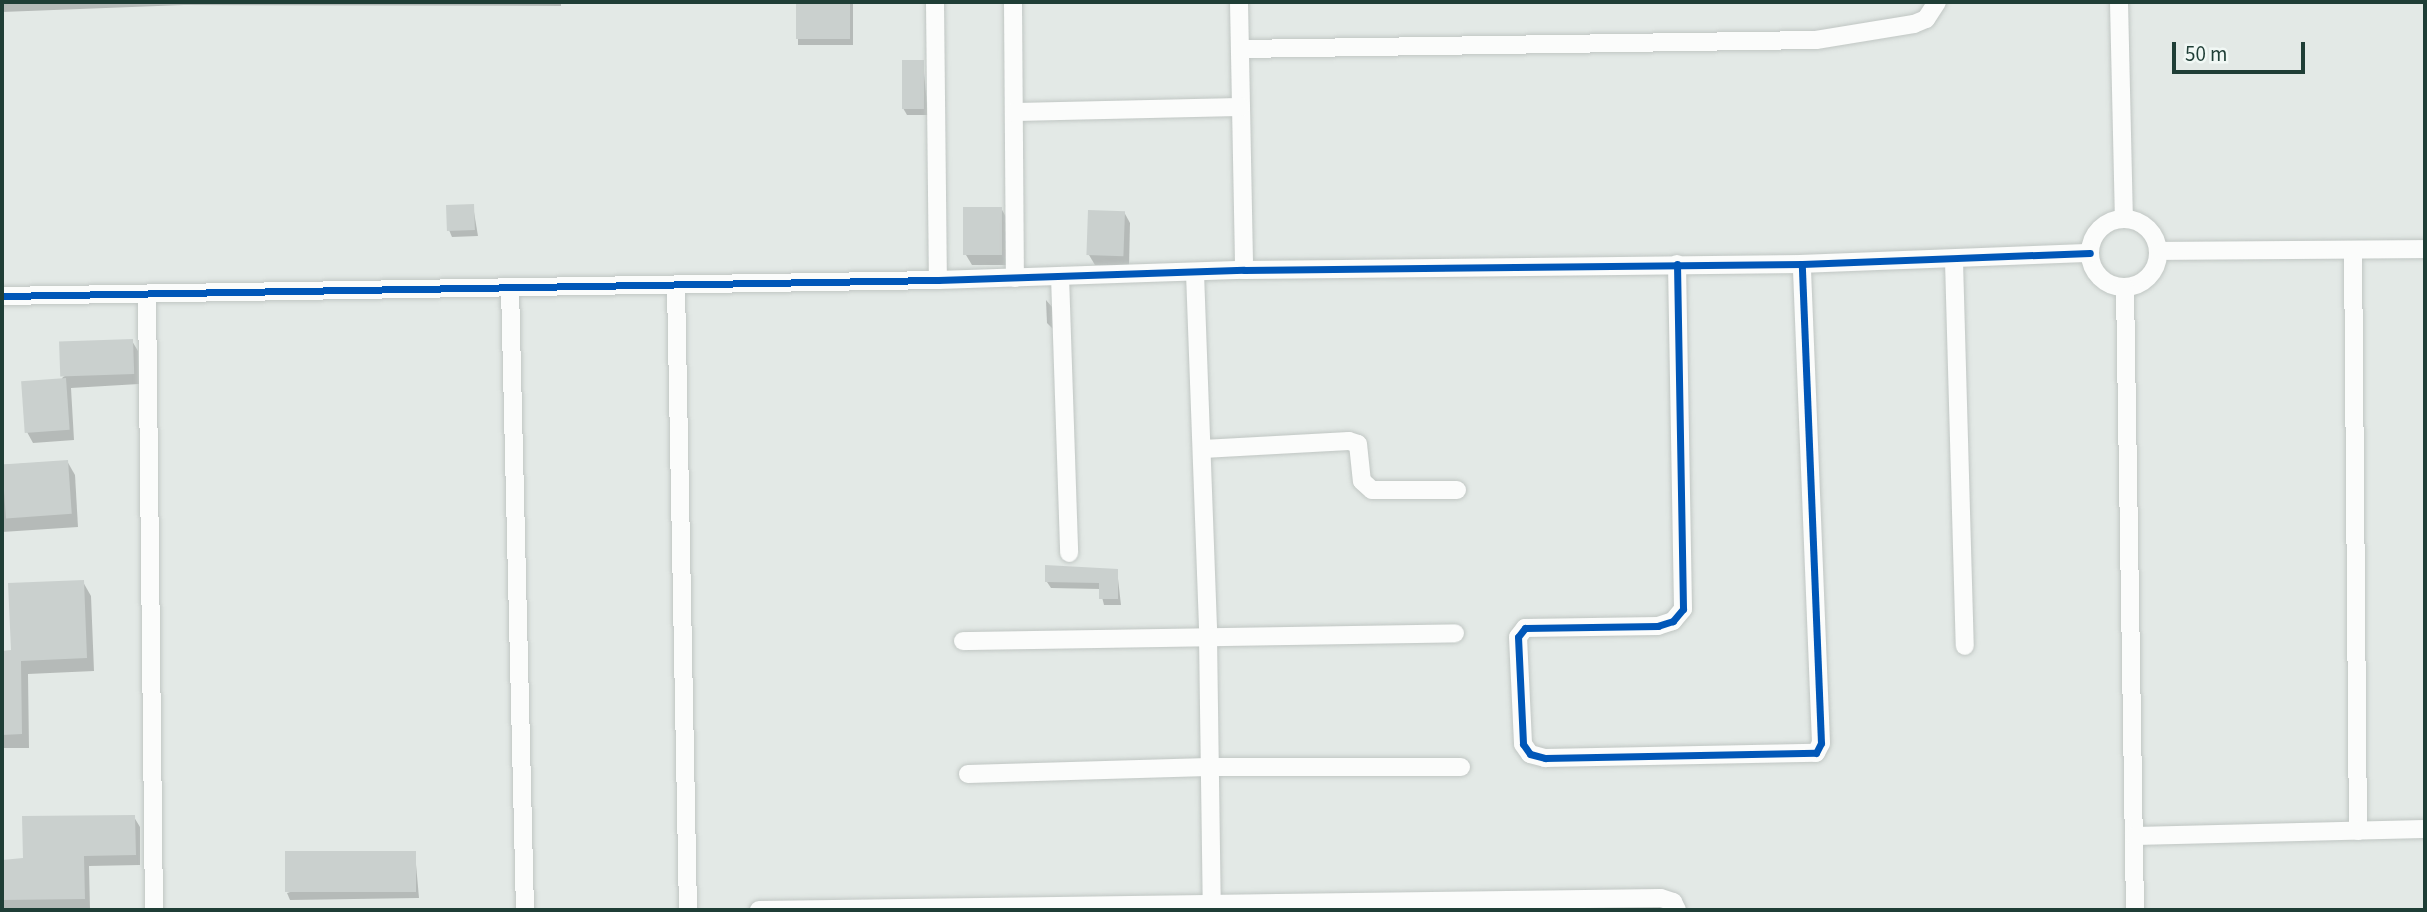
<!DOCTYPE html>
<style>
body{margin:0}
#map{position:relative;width:2427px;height:912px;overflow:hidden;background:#e3e9e6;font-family:"Source Sans 3",sans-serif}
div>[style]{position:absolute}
.shadow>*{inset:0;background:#0003;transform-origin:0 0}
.building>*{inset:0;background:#cad0ce;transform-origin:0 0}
.roads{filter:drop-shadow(0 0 2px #c0c6c3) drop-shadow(0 0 2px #c0c6c3)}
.minor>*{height:18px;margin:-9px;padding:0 9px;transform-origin:9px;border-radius:9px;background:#fbfcfb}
.minor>.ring{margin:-9px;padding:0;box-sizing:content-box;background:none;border:18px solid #fbfcfb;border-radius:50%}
.cycleway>*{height:7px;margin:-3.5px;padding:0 3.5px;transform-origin:3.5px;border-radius:3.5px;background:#0057b8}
span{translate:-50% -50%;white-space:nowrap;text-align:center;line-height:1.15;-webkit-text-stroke:5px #f1f8f5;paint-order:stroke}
.frame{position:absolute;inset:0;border:4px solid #1f3e36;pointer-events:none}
.scale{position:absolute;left:2172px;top:42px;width:133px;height:32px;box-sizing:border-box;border:4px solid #1f3e36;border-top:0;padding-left:9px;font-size:21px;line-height:24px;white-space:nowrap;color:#1f3e36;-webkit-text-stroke:5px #f1f8f5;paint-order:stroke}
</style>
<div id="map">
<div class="shadow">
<i style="clip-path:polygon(2px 2px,561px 2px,561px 6px,184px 5px,2px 12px)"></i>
<i style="clip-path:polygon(598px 2px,651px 2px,651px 4px)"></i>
<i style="left:798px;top:2px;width:55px;height:43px"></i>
<i style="clip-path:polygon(923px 62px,928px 115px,907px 115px,903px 108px)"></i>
<i style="clip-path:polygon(473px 206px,478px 236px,452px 237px,449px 230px)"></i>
<i style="clip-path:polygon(1001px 208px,1007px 219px,1008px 265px,972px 265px,966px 255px)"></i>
<i style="clip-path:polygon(1124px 212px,1130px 223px,1129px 266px,1095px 265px,1089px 255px)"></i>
<i style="clip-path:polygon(1046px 300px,1052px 307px,1053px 329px,1047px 323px)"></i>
<i style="clip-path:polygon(132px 341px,138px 351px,139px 384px,71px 388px,74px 440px,33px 443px,27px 432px,63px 377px)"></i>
<i style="clip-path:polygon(67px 461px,75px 475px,78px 527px,2px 532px,2px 465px)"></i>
<i style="clip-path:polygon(1117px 570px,1121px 605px,1104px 605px,1100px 589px,1051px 588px,1047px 582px)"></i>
<i style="clip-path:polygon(83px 582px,91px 596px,94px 671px,28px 674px,29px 748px,2px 748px,2px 652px,13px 652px)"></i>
<i style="clip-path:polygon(134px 817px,140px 827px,140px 865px,89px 866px,90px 909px,2px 910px,2px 861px,25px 860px)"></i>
<i style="clip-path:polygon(415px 853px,419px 898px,290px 900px,287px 893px)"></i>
</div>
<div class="building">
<i style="left:796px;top:2px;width:54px;height:37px"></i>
<i style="left:902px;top:60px;width:22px;height:49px"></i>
<i style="left:474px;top:204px;width:26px;height:28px;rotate:88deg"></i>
<i style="left:963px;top:207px;width:39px;height:48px"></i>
<i style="left:1088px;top:210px;width:37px;height:45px;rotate:2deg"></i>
<i style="left:133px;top:339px;width:35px;height:74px;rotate:88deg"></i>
<i style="left:66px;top:378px;width:52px;height:45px;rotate:86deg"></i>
<i style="left:68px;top:460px;width:54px;height:66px;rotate:86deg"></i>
<i style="clip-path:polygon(1045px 565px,1118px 569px,1118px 599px,1099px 599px,1099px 583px,1045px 582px)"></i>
<i style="clip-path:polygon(84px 580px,87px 658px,21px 661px,22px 734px,2px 735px,2px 651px,11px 650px,8px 583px)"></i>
<i style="clip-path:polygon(135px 815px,136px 855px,84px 856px,85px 899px,2px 900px,2px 860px,23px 858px,22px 816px)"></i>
<i style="left:416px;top:851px;width:41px;height:131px;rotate:90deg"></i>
</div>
<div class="roads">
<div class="minor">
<i style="left:935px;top:2px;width:278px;rotate:89.4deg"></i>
<i style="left:1013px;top:2px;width:276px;rotate:89.6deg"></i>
<i style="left:1239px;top:2px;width:268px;rotate:88.9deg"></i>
<i style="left:2119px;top:2px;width:217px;rotate:88.7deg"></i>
<i style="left:1240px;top:49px;width:576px;rotate:-0.9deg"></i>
<i style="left:1816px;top:40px;width:99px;rotate:-9.3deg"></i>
<i style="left:1914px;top:24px;width:13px;rotate:-23deg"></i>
<i style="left:1926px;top:19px;width:20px;rotate:-57deg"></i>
<i style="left:1014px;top:112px;width:227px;rotate:-1.3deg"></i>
<i class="ring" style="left:2090px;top:219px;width:50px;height:50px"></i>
<i style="left:2353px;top:250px;width:581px;rotate:89.51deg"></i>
<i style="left:2159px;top:251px;width:266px;rotate:-0.4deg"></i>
<i style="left:1954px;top:261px;width:385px;rotate:88.4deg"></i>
<i style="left:1677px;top:264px;width:345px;rotate:89deg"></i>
<i style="left:1683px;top:609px;width:16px;rotate:130deg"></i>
<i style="left:1673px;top:621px;width:16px;rotate:162deg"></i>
<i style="left:1658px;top:626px;width:133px;rotate:179.1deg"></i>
<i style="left:1525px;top:628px;width:11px;rotate:128deg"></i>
<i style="left:1518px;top:637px;width:107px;rotate:87.3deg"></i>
<i style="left:1523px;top:744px;width:12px;rotate:55deg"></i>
<i style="left:1530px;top:754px;width:16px;rotate:15deg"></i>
<i style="left:1545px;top:758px;width:271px;rotate:-1.1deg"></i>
<i style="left:1816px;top:753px;width:11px;rotate:-63deg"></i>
<i style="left:1821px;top:743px;width:479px;rotate:-92.3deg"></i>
<i style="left:1195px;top:273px;width:363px;rotate:87.9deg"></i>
<i style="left:1208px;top:636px;width:274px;rotate:89.2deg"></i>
<i style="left:1060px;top:276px;width:277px;rotate:88.1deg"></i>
<i style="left:676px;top:286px;width:624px;rotate:88.9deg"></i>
<i style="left:510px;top:288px;width:622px;rotate:88.62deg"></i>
<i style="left:2125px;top:288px;width:622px;rotate:89.08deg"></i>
<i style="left:147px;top:295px;width:615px;rotate:89.35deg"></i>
<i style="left:2px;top:296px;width:936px;rotate:-0.98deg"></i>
<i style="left:938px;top:280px;width:306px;rotate:-1.9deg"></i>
<i style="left:1244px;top:270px;width:558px;rotate:-0.62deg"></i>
<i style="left:1802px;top:264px;width:288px;rotate:-2.2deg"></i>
<i style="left:1203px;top:449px;width:146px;rotate:-3.1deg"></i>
<i style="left:1349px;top:441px;width:9px;rotate:18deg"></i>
<i style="left:1358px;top:444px;width:37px;rotate:84deg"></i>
<i style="left:1362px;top:481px;width:13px;rotate:42deg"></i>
<i style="left:1372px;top:490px;width:85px"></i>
<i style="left:963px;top:641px;width:492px;rotate:-0.9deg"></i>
<i style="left:968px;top:774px;width:240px;rotate:-1.7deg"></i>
<i style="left:1208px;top:767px;width:253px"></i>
<i style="left:2134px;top:836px;width:291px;rotate:-1.4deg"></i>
<i style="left:759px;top:910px;width:902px;rotate:-0.76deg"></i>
<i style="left:1661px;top:898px;width:13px;rotate:18deg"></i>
<i style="left:1673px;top:902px;width:9px;rotate:63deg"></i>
</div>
</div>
<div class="cycleway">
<i style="left:1677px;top:264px;width:345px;rotate:89deg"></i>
<i style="left:1683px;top:609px;width:16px;rotate:130deg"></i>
<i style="left:1673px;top:621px;width:16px;rotate:162deg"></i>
<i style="left:1658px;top:626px;width:133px;rotate:179.1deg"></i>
<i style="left:1525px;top:628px;width:11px;rotate:128deg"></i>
<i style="left:1518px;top:637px;width:107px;rotate:87.3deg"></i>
<i style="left:1523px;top:744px;width:12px;rotate:55deg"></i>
<i style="left:1530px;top:754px;width:16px;rotate:15deg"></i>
<i style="left:1545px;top:758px;width:271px;rotate:-1.1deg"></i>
<i style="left:1816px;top:753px;width:11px;rotate:-63deg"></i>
<i style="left:1821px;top:743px;width:479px;rotate:-92.3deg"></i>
<i style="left:2px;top:296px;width:936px;rotate:-0.98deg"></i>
<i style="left:938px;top:280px;width:306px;rotate:-1.9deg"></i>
<i style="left:1244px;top:270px;width:558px;rotate:-0.62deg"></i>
<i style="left:1802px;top:264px;width:288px;rotate:-2.2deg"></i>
</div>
<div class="frame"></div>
<div class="scale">50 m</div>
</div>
